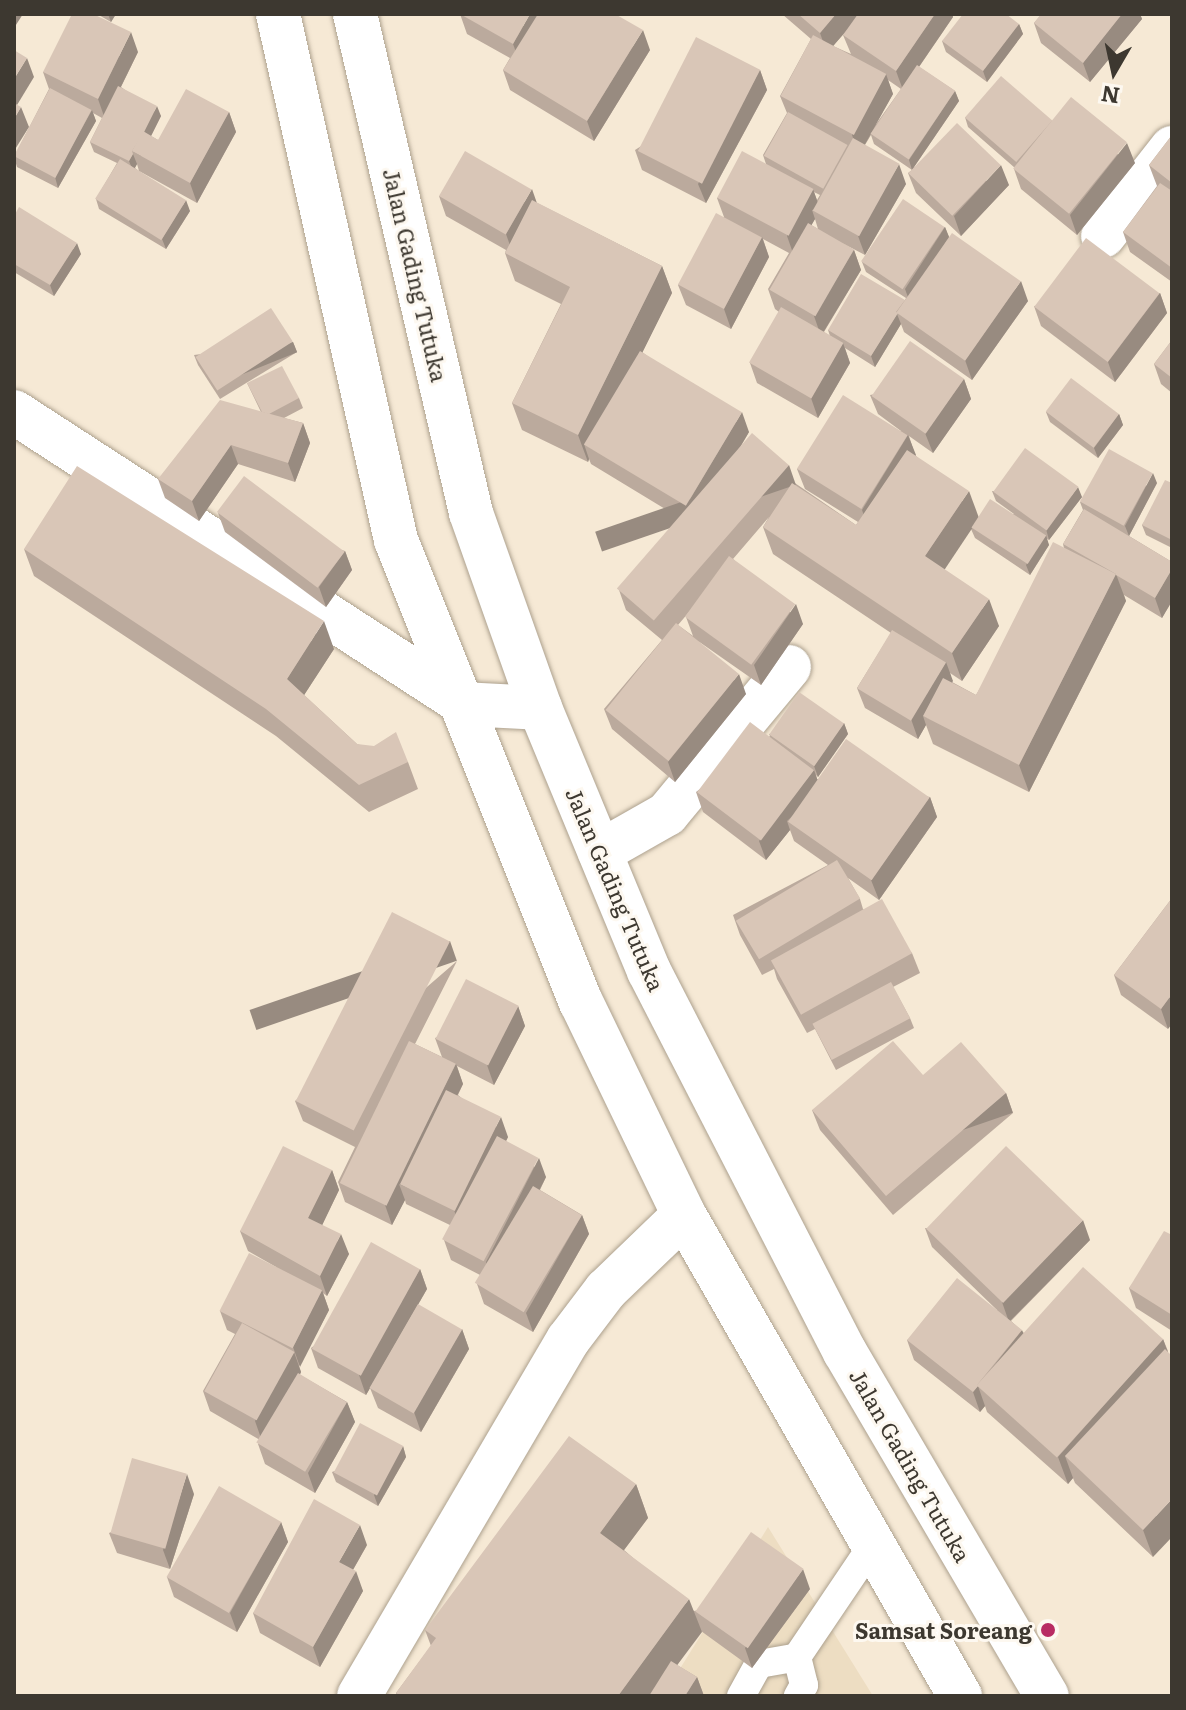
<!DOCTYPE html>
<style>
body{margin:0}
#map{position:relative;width:1186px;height:1710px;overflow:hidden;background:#f6e9d5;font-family:Literata,serif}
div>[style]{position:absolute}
.built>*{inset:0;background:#edddc2}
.roads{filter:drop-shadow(0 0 2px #ada18e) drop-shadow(0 0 2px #ada18e)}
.lane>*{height:28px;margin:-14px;padding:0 14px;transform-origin:14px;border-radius:14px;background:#fff}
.street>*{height:44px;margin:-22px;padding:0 22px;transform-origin:22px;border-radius:22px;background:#fff}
.secondary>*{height:44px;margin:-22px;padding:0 22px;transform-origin:22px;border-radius:22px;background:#fff}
.wall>*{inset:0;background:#bbaa9d}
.shaded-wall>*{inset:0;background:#988b80;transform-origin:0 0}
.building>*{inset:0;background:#d9c6b7;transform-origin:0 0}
.dots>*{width:22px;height:22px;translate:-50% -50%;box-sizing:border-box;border:4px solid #fdf8f0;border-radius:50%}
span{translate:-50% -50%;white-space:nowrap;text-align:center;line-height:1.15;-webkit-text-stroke:6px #fdf8f0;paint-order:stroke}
.street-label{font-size:22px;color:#3d3830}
.poi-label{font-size:22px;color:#3d3830;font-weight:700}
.right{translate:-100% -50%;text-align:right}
.frame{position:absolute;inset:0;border:16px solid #3d3830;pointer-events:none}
.north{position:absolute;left:1074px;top:32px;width:80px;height:80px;-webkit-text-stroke:6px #fdf8f0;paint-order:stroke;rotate:189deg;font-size:22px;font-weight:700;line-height:32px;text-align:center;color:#3d3830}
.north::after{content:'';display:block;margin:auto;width:28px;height:36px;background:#3d3830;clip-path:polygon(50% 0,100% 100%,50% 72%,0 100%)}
</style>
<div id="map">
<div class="built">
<i style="clip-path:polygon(768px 1527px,873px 1696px,663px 1696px)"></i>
</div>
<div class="roads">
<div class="lane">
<i style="left:797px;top:1657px;width:29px;rotate:76deg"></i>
<i style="left:804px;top:1685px;width:13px;rotate:119deg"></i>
<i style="left:741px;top:1696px;width:37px;rotate:-61deg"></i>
<i style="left:759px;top:1664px;width:39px;rotate:-10deg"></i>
<i style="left:797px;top:1657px;width:134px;rotate:-56deg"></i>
</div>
<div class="street">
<i style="left:1103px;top:236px;width:112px;rotate:-51.9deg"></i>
<i style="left:14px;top:412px;width:536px;rotate:32.98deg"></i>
<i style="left:464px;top:704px;width:76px;rotate:3deg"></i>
<i style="left:600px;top:852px;width:77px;rotate:-29.6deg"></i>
<i style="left:667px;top:814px;width:191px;rotate:-50.3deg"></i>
<i style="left:359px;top:1696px;width:413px;rotate:-59.6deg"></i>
<i style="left:568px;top:1340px;width:63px;rotate:-52.8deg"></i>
<i style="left:606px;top:1290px;width:108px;rotate:-43.9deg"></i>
</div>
<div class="secondary">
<i style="left:278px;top:14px;width:539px;rotate:77.36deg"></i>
<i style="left:396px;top:540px;width:498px;rotate:68.2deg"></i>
<i style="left:581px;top:1002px;width:237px;rotate:64.2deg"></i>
<i style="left:684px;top:1215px;width:555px;rotate:60.15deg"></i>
<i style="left:355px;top:14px;width:512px;rotate:76.91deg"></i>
<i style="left:471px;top:513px;width:207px;rotate:70.5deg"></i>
<i style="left:540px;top:708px;width:285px;rotate:67.5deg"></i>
<i style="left:649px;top:971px;width:428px;rotate:62.8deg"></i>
<i style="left:845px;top:1352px;width:399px;rotate:59.6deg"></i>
</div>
</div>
<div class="wall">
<i style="clip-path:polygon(97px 14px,116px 14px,111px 22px)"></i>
<i style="clip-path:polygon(460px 14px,650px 50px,594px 141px,510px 90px,503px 70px,510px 58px,467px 34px)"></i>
<i style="clip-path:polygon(evenodd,782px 14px,952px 14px,953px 17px,919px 67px,955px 91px,959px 101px,914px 167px,1009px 185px,961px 236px,916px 193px,908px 173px,912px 170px,874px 144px,871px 135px,865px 145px,906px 184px,865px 255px,842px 243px,854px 250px,861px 270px,824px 332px,830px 336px,828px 330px,905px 300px,906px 298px,866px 272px,862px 262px,945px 227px,949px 237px,1028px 301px,972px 380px,904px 332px,901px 324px,875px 367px,845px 348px,850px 363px,818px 418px,757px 383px,750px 363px,779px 312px,775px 309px,768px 289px,789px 253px,763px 239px,769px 257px,731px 329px,686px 305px,678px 285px,724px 217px,717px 198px,766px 164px,763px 155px,787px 113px,780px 96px,811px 39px,782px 14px,846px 31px,843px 35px,851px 54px,833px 46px,846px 31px,782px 14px,888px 80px,901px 89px,874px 127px,893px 94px,888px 80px,782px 14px,814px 192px,820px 195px,817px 200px,814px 192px,782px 14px,815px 219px,818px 229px,811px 225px,815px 219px)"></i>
<i style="clip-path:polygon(1039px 14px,1140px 14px,1142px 19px,1090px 82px,1041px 43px,1034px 23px,1041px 15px)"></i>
<i style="clip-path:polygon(1019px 24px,1023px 34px,987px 82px,946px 52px,942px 41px)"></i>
<i style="clip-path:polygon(138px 52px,121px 87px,161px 116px,151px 136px,158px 140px,229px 112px,236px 132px,197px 203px,139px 171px,137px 164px,135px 168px,190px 211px,166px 249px,99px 209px,96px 199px,117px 163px,94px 152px,90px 142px,102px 118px,93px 113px,96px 121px,58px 188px,17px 167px,14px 157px,49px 89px,43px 72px)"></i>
<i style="clip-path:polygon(760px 70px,767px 90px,706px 203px,642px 170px,635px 150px)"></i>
<i style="clip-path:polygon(965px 117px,1052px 121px,1135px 163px,1077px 235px,1021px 189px,1014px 169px,1015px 168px,968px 127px)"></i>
<i style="clip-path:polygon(1172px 135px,1172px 282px,1130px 252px,1123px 232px,1157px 186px,1149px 165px)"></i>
<i style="clip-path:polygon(evenodd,439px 196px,537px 203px,662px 266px,672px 293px,642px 352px,749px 432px,741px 446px,856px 525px,858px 522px,805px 489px,797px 469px,901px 431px,878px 414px,870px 395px,964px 379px,971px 399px,933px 453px,909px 436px,915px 455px,978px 517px,1014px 514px,996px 501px,992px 491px,1082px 497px,1049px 540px,1046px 538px,1049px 545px,1030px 575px,975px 538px,971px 529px,944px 569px,999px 626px,962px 681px,950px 673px,952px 682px,976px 695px,1064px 548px,1063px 544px,1083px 510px,1080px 502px,1157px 483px,1129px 536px,1172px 562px,1172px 601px,1162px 618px,1124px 595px,1126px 601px,1029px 792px,933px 744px,926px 725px,918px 739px,865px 708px,857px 688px,891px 633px,773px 554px,763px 527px,769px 517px,733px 559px,803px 624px,761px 685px,698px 641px,746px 694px,675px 782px,612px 729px,604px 709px,662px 640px,626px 610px,619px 590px,680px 518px,591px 464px,589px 459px,588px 462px,522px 430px,512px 403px,561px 304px,515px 281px,505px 253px,506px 250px,446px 216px,439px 196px,695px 605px,686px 617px,693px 636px,678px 625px,695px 605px)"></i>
<i style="clip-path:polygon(14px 216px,81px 254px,54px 296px,14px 272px)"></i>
<i style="clip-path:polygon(1160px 293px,1167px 313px,1115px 382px,1041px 326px,1034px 306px)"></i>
<i style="clip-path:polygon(1172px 340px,1172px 393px,1161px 384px,1154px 364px)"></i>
<i style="clip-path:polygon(293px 342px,297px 352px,220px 399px,198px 365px,194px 355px)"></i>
<i style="clip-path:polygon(247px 383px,299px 398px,303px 408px,284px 418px,303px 423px,310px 443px,295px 482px,238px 464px,199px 521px,165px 498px,158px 479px,261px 412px)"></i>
<i style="clip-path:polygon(1046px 412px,1119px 414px,1123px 425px,1098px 458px,1050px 422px)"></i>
<i style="clip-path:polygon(1172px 483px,1172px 548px,1146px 535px,1142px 525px)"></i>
<i style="clip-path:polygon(218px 513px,345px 551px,352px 570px,326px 607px,225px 532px)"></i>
<i style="clip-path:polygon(24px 549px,334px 649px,304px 695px,357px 744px,408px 762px,418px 789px,369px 812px,276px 736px,34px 576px)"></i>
<i style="clip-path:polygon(844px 723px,848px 734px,818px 777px,816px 775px,817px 779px,930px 797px,937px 817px,879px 900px,848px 878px,860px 899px,863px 909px,912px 953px,920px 973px,893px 987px,910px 1018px,914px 1028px,836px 1070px,815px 1029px,807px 1033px,777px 979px,774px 969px,762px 975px,740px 935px,733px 915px,828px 865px,794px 841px,790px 830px,766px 860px,703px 812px,696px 792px,770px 736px,769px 734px)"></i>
<i style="clip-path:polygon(1172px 898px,1168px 1029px,1121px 995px,1114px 975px)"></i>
<i style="clip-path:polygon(457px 961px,415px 1044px,442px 1057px,435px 1038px,518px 1006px,525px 1026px,494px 1085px,457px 1066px,463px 1084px,458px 1095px,508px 1137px,506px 1141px,546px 1177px,540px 1190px,582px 1215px,589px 1234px,533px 1332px,484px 1304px,477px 1284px,482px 1276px,451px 1260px,444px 1240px,452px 1226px,406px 1204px,405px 1200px,392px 1225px,345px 1202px,338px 1182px,355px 1147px,303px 1121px,295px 1101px)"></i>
<i style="clip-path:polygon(1006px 1093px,1013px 1113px,893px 1215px,820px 1130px,812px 1110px)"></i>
<i style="clip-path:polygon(332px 1170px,339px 1190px,322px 1225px,349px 1254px,327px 1296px,323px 1293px,329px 1310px,299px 1366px,301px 1372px,300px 1375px,347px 1402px,355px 1422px,315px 1493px,265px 1464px,258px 1444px,260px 1440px,210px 1411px,203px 1391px,235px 1334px,227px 1330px,220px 1311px,276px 1267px,248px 1251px,240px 1231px)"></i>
<i style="clip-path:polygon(925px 1228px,1090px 1240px,1011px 1321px,1024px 1333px,1163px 1339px,1168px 1351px,1153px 1557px,1075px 1483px,1073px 1478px,1068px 1484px,987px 1412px,985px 1406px,980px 1412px,914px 1360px,907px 1340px,997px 1310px,932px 1247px)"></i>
<i style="clip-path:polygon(1172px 1235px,1172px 1331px,1136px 1308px,1129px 1288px)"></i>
<i style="clip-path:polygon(420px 1269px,427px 1289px,366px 1395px,318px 1368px,311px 1348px)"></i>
<i style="clip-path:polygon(462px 1329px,469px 1349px,421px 1432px,378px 1408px,370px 1388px)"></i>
<i style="clip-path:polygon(403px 1446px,406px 1457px,378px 1506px,336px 1482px,332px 1472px)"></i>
<i style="clip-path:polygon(636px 1484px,648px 1518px,624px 1550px,694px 1611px,810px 1589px,752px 1668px,701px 1631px,677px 1665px,697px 1677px,704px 1696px,397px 1696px,396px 1693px,431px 1646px,425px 1630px)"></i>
<i style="clip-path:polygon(194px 1494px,170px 1569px,117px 1553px,109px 1533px)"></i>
<i style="clip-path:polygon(281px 1522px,288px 1542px,237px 1632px,174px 1597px,167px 1577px)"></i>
<i style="clip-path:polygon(367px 1545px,353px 1570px,363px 1591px,320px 1667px,260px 1633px,253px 1613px)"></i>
</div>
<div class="shaded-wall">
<i style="clip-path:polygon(14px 14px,23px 14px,14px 28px)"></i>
<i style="clip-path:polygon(108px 14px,116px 14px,111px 22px)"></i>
<i style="clip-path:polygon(530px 14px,548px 14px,520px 63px,513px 44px)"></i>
<i style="clip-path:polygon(836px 14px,861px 14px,827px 53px,820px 33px)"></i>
<i style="clip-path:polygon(935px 14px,952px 14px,953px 17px,903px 90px,896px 71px)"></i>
<i style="clip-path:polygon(1122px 14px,1140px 14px,1142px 19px,1090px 82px,1083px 63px)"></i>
<i style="clip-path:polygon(1019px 24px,1023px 34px,987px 82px,983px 71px)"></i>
<i style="clip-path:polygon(643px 30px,650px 50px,594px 141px,587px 121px)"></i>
<i style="clip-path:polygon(131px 32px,138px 52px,105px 119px,98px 99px)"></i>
<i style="clip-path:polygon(27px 58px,34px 77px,14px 110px,14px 79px)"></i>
<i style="clip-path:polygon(760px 70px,767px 90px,706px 203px,698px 184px)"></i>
<i style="clip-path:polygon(886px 74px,893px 94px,859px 155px,852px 135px)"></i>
<i style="clip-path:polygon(955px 91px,959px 101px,912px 170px,909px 160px)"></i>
<i style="clip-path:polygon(157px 106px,161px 116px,141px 156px,134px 152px)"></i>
<i style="clip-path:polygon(21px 107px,29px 127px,14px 151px,14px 119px)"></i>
<i style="clip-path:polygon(92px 110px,96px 121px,58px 188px,55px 177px)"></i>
<i style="clip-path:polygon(229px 112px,236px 132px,197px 203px,190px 183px)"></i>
<i style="clip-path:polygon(1127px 143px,1135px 163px,1077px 235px,1070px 215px)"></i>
<i style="clip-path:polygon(133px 154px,137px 164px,133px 171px,129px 161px)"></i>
<i style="clip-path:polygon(899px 164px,906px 184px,865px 255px,858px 236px)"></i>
<i style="clip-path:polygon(1001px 165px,1009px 185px,961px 236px,954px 216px)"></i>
<i style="clip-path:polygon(532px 189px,539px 209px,513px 254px,506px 234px)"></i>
<i style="clip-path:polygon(813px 189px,820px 209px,812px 210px,815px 219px,794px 256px,787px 236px)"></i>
<i style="clip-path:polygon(186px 200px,190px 211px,166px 249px,162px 239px)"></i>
<i style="clip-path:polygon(945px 227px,949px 237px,909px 300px,905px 289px)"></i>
<i style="clip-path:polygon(762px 237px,769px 257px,731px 329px,724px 309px)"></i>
<i style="clip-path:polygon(77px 243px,81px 254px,54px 296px,50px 285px)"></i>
<i style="clip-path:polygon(854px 250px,861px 270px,821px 336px,814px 316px)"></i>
<i style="clip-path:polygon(662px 266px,672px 293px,594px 450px,584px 444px,589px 459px,588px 462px,578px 435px)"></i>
<i style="clip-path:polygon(1021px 281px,1028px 301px,972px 380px,965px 360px)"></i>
<i style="clip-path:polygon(1160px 293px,1167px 313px,1115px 382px,1108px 362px)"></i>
<i style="clip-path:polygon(897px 314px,901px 324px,875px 367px,871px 356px)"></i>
<i style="left:293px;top:342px;width:11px;height:89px;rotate:68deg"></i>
<i style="clip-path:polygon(843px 343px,850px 363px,818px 418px,811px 398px)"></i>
<i style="clip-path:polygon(964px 379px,971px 399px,933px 453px,925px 433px)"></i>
<i style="clip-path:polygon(742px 412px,749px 432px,693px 526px,686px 506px)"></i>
<i style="clip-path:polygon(1119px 414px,1123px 425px,1098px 458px,1094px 448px)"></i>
<i style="clip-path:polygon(303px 423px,310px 443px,295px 482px,288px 463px)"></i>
<i style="clip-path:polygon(908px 435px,916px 455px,869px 530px,862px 510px)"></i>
<i style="clip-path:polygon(231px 445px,238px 464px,199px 521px,192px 501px)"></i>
<i style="left:789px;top:465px;width:21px;height:205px;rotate:71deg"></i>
<i style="clip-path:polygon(1153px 473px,1157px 483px,1129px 536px,1125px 526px)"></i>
<i style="clip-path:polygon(1078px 487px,1082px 497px,1049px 540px,1046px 529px)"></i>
<i style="clip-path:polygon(969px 491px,979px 518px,935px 584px,925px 556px)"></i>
<i style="clip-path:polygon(1046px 535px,1049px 545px,1030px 575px,1026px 565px)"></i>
<i style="clip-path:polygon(345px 551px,352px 570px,326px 607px,319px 587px)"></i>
<i style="clip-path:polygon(1172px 569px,1172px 601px,1162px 618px,1155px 598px)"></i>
<i style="clip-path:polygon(1116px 574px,1126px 601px,1029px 792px,1019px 765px)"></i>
<i style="clip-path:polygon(989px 599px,999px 626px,962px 681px,952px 653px)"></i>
<i style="clip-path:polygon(796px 604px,803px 624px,761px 685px,754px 665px)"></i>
<i style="clip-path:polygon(324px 621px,334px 649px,297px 706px,287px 679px)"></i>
<i style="clip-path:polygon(946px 662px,953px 681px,930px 719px,923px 716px,926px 725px,918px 739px,911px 719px)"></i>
<i style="clip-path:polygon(739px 674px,746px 694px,675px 782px,668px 762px)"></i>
<i style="clip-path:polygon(844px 723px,848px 734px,818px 777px,814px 766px)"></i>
<i style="clip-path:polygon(814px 770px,821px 790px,787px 821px,790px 830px,766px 860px,759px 841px)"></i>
<i style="clip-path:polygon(930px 797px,937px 817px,879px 900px,871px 880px)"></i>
<i style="left:450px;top:941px;width:21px;height:212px;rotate:71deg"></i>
<i style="clip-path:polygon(1172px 994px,1172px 1024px,1168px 1029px,1161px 1009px)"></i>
<i style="clip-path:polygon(518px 1006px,525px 1026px,494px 1085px,487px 1065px)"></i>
<i style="clip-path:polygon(456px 1064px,463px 1084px,410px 1189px,399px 1184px,405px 1200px,392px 1225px,385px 1205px)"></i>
<i style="left:1006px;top:1093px;width:21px;height:158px;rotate:71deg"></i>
<i style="clip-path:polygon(501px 1117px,508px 1137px,461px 1230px,454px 1210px)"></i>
<i style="clip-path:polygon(539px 1158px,546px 1177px,493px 1282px,486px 1262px)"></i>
<i style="clip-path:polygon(332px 1170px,339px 1190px,316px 1238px,308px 1218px)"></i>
<i style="clip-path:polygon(582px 1215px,589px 1234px,533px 1332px,526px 1313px)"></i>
<i style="clip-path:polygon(1083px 1220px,1090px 1240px,1009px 1322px,1002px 1302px)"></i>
<i style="clip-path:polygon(341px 1234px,349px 1254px,327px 1296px,320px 1276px)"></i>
<i style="clip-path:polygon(420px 1269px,427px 1289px,366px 1395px,359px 1375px)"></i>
<i style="clip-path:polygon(322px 1290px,329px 1310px,300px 1367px,293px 1347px)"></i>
<i style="clip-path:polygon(462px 1329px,469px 1349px,421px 1432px,414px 1412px)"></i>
<i style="clip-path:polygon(1022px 1330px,1030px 1350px,978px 1386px)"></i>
<i style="clip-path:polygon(1163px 1339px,1172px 1364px,1065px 1456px,1073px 1478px,1068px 1484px,1058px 1457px)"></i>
<i style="clip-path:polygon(294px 1352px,301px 1372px,262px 1441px,255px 1421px)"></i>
<i style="clip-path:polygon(978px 1386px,985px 1406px,980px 1412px,973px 1392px)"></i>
<i style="clip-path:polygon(347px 1402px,355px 1422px,315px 1493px,308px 1473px)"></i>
<i style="clip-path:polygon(403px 1446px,406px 1457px,378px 1506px,374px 1495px)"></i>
<i style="clip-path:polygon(187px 1474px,194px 1494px,170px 1569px,163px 1550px)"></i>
<i style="clip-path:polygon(636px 1484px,648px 1518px,612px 1566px,600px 1533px)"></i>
<i style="clip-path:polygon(1172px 1499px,1172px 1537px,1153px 1557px,1143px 1530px)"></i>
<i style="clip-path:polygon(281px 1522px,288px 1542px,237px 1632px,230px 1613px)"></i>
<i style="clip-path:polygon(360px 1525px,367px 1545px,346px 1582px,339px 1562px)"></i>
<i style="clip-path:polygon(803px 1569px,810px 1589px,752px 1668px,745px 1648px)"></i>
<i style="clip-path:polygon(356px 1571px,363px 1591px,320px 1667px,313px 1647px)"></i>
<i style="clip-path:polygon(689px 1599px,702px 1632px,654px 1696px,618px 1696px)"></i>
<i style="clip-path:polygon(697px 1677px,704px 1696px,685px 1696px)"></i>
</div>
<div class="building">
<i style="clip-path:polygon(72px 14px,93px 14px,131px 32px,98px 99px,43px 72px)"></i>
<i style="clip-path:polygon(460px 14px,530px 14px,513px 44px)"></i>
<i style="clip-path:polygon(538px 14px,615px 14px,643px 30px,587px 121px,503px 70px)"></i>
<i style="clip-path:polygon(798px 14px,836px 14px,820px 33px)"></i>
<i style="clip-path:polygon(858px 14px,935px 14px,896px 71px,843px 35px)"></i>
<i style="clip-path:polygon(963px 14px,1006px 14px,1019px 24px,983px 71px,942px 41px)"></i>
<i style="clip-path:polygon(1041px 14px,1122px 14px,1083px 63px,1034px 23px)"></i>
<i style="left:813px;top:35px;width:83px;height:69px;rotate:28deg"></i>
<i style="left:696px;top:37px;width:72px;height:128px;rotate:27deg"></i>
<i style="clip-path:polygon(14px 50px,27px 58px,14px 79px)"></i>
<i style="left:917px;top:65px;width:46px;height:83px;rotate:34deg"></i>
<i style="left:1001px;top:76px;width:68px;height:55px;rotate:41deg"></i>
<i style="clip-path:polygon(118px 86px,157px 106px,144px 132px,132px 151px,133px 154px,129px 161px,90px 142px)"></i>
<i style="left:50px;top:88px;width:47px;height:77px;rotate:28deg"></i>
<i style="clip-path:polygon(186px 89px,229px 112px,190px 183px,132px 151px,143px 131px,158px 140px)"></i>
<i style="left:1071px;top:97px;width:72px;height:92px;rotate:39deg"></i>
<i style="clip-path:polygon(14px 103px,21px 107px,14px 119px)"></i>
<i style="left:788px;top:112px;width:68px;height:50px;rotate:29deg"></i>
<i style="left:957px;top:123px;width:61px;height:70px;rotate:44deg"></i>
<i style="clip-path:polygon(1172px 135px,1172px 183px,1149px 165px)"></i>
<i style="left:853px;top:138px;width:53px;height:83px;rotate:29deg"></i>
<i style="left:465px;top:151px;width:77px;height:52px;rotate:30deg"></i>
<i style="left:742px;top:151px;width:81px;height:53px;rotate:28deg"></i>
<i style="left:120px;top:159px;width:78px;height:47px;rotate:32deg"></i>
<i style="clip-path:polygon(1160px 183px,1172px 191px,1172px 268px,1123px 232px)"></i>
<i style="left:903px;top:199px;width:50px;height:75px;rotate:34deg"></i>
<i style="clip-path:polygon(532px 200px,662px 266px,578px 435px,512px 403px,570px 287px,505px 253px)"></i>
<i style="clip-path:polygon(19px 207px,77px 243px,50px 285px,14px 264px,14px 216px)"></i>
<i style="left:716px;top:213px;width:52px;height:81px;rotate:28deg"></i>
<i style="left:808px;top:223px;width:53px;height:77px;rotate:30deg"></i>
<i style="left:952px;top:233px;width:84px;height:97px;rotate:35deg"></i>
<i style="left:1086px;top:238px;width:92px;height:86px;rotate:37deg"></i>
<i style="clip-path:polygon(861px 274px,905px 300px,896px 312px,898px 313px,871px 356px,828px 330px)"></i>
<i style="left:781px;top:307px;width:72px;height:64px;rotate:30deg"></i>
<i style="left:271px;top:308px;width:40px;height:90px;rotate:57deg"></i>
<i style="clip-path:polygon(1172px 340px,1172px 378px,1154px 364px)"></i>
<i style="left:910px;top:341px;width:66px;height:67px;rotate:35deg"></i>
<i style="left:640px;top:351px;width:119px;height:109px;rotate:31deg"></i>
<i style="clip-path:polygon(282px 366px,299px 398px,269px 414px,262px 412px,247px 383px)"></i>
<i style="left:1071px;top:378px;width:60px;height:42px;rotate:37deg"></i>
<i style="left:843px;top:395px;width:76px;height:87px;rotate:32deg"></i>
<i style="clip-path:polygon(220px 400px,303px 423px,288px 463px,231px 445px,192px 501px,158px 479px)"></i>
<i style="left:752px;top:433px;width:49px;height:206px;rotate:41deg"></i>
<i style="left:1025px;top:448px;width:66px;height:54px;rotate:36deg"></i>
<i style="left:1109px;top:449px;width:50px;height:60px;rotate:29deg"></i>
<i style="clip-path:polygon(907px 450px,969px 491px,925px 556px,989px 599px,952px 653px,763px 527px,792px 483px,856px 525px)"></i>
<i style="clip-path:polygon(77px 466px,324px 621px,287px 679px,357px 744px,374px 746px,396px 732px,408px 762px,359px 785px,266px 709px,24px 549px)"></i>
<i style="left:244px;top:476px;width:126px;height:45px;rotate:37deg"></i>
<i style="clip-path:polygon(1165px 480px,1172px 483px,1172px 540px,1142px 525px)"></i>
<i style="left:990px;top:499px;width:67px;height:34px;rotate:33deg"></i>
<i style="clip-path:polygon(1084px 509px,1172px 562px,1172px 569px,1155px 598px,1116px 575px,1116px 574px,1063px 544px)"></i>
<i style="clip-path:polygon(1053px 542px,1116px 574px,1019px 765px,923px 716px,943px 678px,976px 695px)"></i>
<i style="left:729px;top:556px;width:82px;height:75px;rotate:36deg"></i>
<i style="left:676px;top:623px;width:81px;height:112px;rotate:39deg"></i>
<i style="left:892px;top:630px;width:63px;height:68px;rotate:31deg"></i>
<i style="left:799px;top:692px;width:55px;height:52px;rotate:35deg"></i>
<i style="left:750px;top:722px;width:80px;height:88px;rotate:37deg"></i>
<i style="left:846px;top:739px;width:102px;height:101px;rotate:35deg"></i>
<i style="left:837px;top:860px;width:45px;height:118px;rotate:59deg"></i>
<i style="clip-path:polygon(1172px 898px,1172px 994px,1161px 1009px,1114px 975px)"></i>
<i style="left:882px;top:899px;width:62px;height:127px;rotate:61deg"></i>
<i style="left:392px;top:912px;width:65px;height:212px;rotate:27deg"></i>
<i style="left:466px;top:979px;width:59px;height:67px;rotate:27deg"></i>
<i style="left:891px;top:982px;width:41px;height:89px;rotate:62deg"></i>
<i style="left:409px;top:1041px;width:52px;height:158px;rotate:26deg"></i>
<i style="clip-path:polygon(893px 1041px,923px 1075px,961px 1042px,1006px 1093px,886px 1196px,812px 1110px)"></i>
<i style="left:446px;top:1090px;width:61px;height:105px;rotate:26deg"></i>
<i style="left:497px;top:1136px;width:47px;height:117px;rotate:28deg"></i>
<i style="clip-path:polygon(283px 1146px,332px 1170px,308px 1218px,341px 1234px,320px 1276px,240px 1231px)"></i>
<i style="left:1006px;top:1146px;width:107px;height:115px;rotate:44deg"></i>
<i style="left:533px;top:1186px;width:57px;height:113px;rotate:31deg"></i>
<i style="clip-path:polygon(1164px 1231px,1172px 1235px,1172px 1315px,1129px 1288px)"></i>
<i style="left:371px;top:1242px;width:56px;height:122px;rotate:29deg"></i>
<i style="left:249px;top:1253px;width:82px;height:65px;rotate:27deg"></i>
<i style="left:1083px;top:1267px;width:108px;height:159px;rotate:42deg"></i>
<i style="clip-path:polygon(957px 1278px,1022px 1330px,977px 1385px,978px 1386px,973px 1392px,907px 1340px)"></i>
<i style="left:418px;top:1304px;width:51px;height:97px;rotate:30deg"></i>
<i style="left:242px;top:1323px;width:60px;height:78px;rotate:29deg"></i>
<i style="clip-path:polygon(1165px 1349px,1172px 1356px,1172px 1499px,1143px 1530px,1065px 1456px)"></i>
<i style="left:298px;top:1373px;width:57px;height:81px;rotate:31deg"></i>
<i style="left:360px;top:1423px;width:49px;height:56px;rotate:28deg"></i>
<i style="clip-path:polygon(569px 1436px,636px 1484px,600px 1533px,689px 1599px,618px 1696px,401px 1696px,396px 1693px,436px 1638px,425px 1630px)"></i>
<i style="left:132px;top:1458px;width:57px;height:78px;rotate:16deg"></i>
<i style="left:219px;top:1486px;width:72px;height:105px;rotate:30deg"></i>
<i style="clip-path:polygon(314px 1499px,360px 1525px,339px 1562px,356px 1571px,313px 1647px,253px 1613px)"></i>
<i style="left:751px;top:1532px;width:64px;height:97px;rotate:35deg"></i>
<i style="clip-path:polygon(671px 1661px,697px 1677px,685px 1696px,649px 1696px)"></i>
</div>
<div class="dots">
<i style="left:1048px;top:1630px;background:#b82c63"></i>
</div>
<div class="street-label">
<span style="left:416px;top:275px;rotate:77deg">Jalan Gading Tutuka</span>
<span style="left:616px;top:889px;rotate:67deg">Jalan Gading Tutuka</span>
<span style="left:911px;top:1465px;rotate:60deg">Jalan Gading Tutuka</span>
</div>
<div class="poi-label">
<span class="right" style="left:1032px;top:1630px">Samsat Soreang</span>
</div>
<div class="frame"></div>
<div class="north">N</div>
</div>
